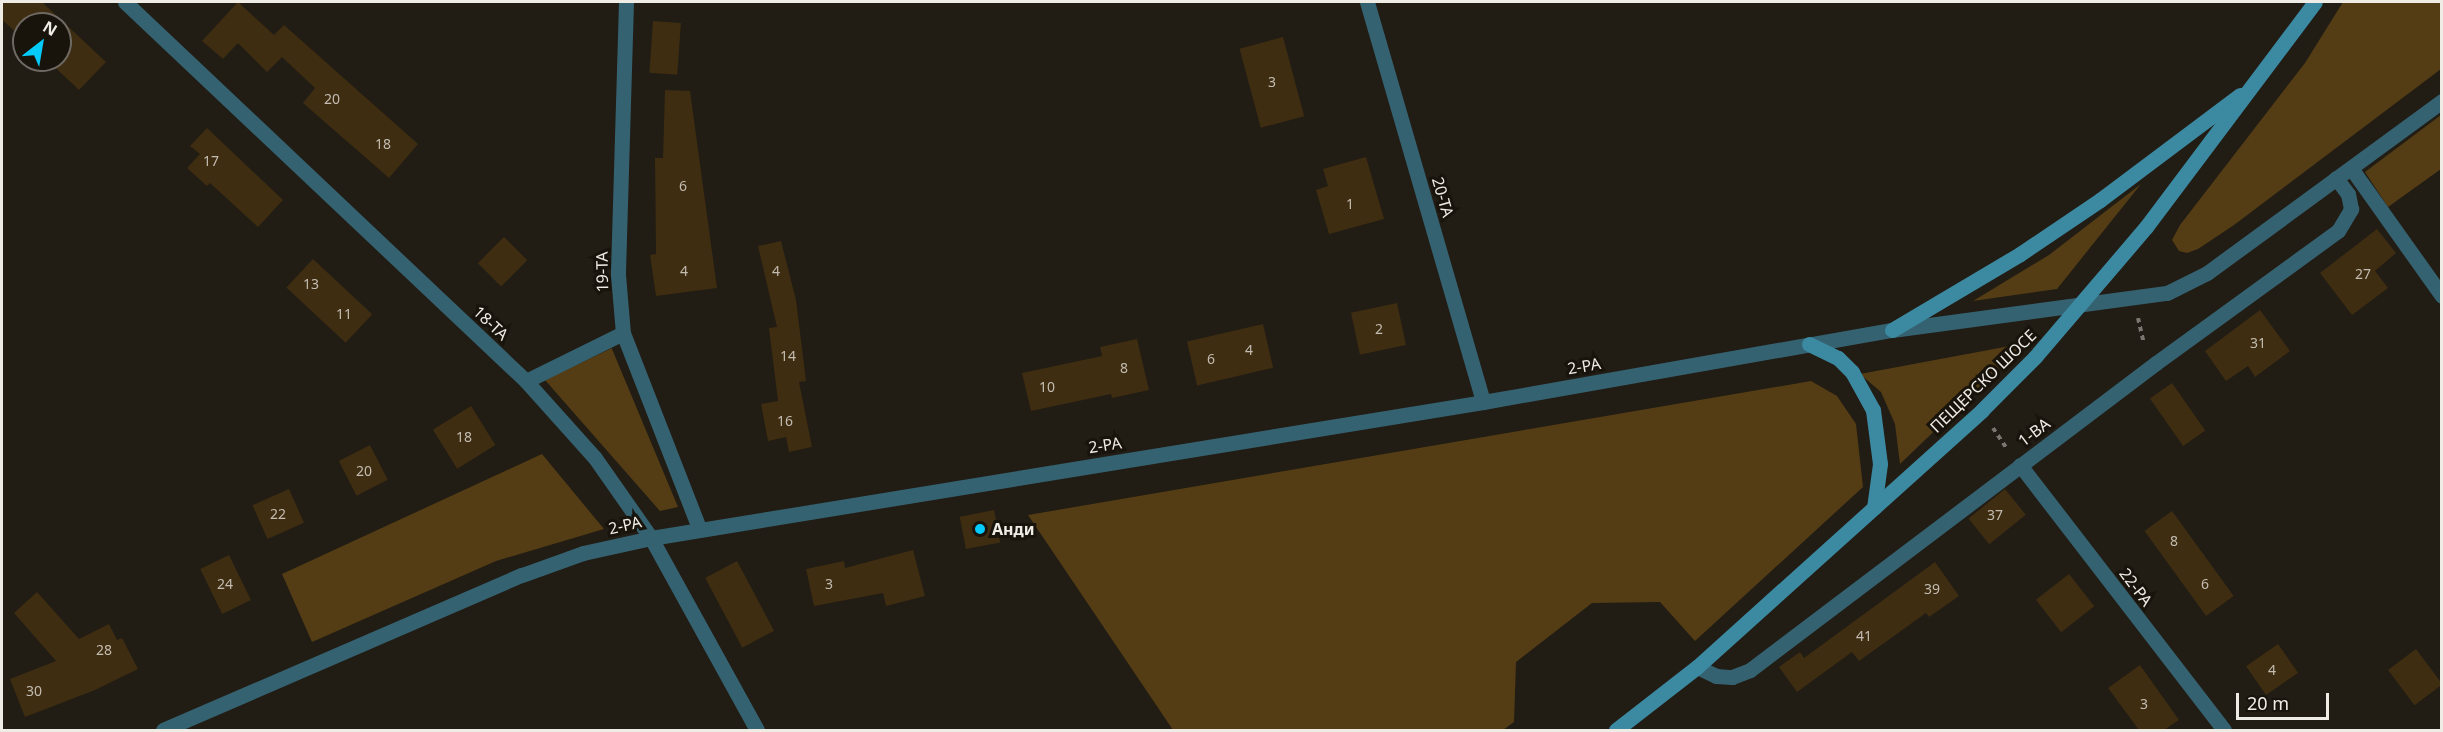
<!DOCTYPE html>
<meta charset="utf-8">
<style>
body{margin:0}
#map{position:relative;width:2443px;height:732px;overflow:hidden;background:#211c14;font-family:"Noto Sans",sans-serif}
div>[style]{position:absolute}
.green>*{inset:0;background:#543d14}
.building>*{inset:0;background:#3e2d11;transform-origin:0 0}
.path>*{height:4px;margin-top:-2px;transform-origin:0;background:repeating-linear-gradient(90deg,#7a766f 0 4.5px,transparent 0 9px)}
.lane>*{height:15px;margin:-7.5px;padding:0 7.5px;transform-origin:7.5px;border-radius:7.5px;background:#356271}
.street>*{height:15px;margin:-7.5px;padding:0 7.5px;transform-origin:7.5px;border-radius:7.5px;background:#356271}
.secondary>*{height:15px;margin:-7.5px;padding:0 7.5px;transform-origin:7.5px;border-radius:7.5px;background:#3c89a2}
.dots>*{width:16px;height:16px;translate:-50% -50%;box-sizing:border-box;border:3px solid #18130b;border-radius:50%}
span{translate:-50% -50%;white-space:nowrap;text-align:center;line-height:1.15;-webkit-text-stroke:6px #18130b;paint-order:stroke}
.number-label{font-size:14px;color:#c3bcb1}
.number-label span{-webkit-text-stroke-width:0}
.street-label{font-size:16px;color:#efece6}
.poi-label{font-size:16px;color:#efece6;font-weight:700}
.left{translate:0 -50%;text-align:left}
.frame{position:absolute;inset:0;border:3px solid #efece6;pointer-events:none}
.north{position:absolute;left:12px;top:12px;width:60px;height:60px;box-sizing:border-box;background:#18130b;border:2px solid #6e6a63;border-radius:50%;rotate:31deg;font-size:16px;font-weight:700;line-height:24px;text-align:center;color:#efece6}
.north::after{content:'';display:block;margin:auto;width:21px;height:27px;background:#04cbf9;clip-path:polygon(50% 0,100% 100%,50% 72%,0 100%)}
.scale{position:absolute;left:2236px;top:693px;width:93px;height:27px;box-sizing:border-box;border:3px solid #efece6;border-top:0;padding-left:8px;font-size:18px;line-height:21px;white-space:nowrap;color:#efece6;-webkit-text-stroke:4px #18130b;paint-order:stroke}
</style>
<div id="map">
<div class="green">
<i style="clip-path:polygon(2343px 2px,2441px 2px,2441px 69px,2234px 225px,2198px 249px,2187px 253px,2179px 251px,2172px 240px,2180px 225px,2305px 63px)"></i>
<i style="clip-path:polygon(2441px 115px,2441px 169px,2388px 207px,2365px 172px)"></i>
<i style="clip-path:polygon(2141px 184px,2057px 289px,1973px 301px,2049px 255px)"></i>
<i style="clip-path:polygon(2026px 343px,1900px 464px,1895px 424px,1881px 392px,1860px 374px)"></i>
<i style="clip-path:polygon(612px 348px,612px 349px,678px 507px,660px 511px,545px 380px)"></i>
<i style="clip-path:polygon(1811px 381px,1837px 396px,1856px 424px,1863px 487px,1695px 641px,1660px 602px,1592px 603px,1516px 662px,1514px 722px,1503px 730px,1173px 730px,1028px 515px)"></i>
<i style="clip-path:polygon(542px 454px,604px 529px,496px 561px,312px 642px,282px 574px)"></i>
</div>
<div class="building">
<i style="clip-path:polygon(2px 2px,42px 2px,106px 62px,79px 90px,47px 60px,60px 60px,60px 24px,24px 24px,24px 39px,2px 20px)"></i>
<i style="clip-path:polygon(238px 2px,274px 35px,284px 25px,418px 144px,389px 178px,303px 103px,315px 88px,282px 57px,267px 72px,238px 43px,223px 59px,202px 41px)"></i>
<i style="left:653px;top:21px;width:28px;height:52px;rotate:4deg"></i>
<i style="left:1283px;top:37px;width:82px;height:45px;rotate:75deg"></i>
<i style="clip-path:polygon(665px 90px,690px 91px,717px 288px,656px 296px,650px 255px,656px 254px,655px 158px,663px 158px)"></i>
<i style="clip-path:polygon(207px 128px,283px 200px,258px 227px,210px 183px,207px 186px,187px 168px,200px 154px,190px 146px)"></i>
<i style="clip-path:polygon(1366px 157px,1384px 219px,1329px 234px,1316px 190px,1328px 186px,1323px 169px)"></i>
<i style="clip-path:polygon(2377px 229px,2396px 253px,2375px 271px,2388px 288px,2352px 315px,2320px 273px)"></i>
<i style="left:504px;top:237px;width:33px;height:37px;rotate:45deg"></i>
<i style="clip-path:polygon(781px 241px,796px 300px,806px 381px,799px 382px,812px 447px,789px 452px,786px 437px,768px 441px,761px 404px,778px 401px,769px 328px,777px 327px,758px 246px)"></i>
<i style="left:313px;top:259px;width:81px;height:39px;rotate:43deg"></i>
<i style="left:1397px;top:303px;width:43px;height:47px;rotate:78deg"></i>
<i style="clip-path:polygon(2260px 310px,2290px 351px,2255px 377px,2248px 366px,2226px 381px,2205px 351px)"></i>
<i style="left:1263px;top:324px;width:45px;height:78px;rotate:77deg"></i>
<i style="clip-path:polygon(1137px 339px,1149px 390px,1112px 398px,1111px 394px,1031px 411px,1022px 373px,1102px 356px,1100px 347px)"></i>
<i style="left:2172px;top:383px;width:58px;height:27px;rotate:55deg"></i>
<i style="left:471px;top:406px;width:46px;height:45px;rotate:58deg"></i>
<i style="left:370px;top:445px;width:39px;height:35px;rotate:63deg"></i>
<i style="left:289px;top:489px;width:37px;height:40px;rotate:66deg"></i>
<i style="left:2005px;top:489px;width:33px;height:47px;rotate:51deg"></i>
<i style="left:994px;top:510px;width:33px;height:35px;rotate:79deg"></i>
<i style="left:2172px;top:511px;width:105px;height:34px;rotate:54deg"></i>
<i style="clip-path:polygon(913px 550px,925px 596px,886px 606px,883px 593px,814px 606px,806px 569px,844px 561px,845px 568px)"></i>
<i style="left:229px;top:555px;width:50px;height:32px;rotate:64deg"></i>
<i style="left:737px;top:561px;width:79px;height:36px;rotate:62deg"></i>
<i style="clip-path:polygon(1935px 562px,1959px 596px,1929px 617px,1926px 613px,1859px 661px,1852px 652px,1797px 692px,1779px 667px,1800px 652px,1804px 658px)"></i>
<i style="left:2069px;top:574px;width:41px;height:42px;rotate:52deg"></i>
<i style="clip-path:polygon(37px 592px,79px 639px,109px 624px,117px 640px,122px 638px,138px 669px,95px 690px,25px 717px,10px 679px,56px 661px,14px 613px)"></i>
<i style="left:2278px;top:644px;width:35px;height:39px;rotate:55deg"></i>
<i style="left:2416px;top:649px;width:44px;height:35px;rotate:53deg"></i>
<i style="clip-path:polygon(2140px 665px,2179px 720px,2164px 730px,2139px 730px,2108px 688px)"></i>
</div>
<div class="path">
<i style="left:2138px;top:318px;width:26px;rotate:77deg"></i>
<i style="left:1993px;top:428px;width:23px;rotate:56deg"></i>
</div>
<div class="lane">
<i style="left:526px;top:381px;width:108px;rotate:-26.3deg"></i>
<i style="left:1697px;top:667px;width:21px;rotate:25deg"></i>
<i style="left:1716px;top:676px;width:16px;rotate:4deg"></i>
<i style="left:1732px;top:677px;width:19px;rotate:-21deg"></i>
<i style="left:1750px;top:670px;width:509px;rotate:-37.1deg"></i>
<i style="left:2156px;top:363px;width:225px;rotate:-36deg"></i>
<i style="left:2338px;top:231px;width:26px;rotate:-59deg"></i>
<i style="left:2351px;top:209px;width:15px;rotate:-101deg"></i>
<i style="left:2348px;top:194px;width:20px;rotate:-127deg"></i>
</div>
<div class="street">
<i style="left:125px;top:2px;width:552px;rotate:43.38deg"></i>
<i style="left:526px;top:381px;width:103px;rotate:48.1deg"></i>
<i style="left:595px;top:458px;width:98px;rotate:55deg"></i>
<i style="left:651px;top:538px;width:219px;rotate:61.1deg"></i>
<i style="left:626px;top:2px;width:273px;rotate:91.7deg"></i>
<i style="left:618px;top:275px;width:58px;rotate:85.1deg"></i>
<i style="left:623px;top:333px;width:209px;rotate:68.7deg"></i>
<i style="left:1367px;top:2px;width:416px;rotate:73.8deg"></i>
<i style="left:2351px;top:168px;width:157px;rotate:54.6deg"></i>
<i style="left:2020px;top:465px;width:334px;rotate:52.4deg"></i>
<i style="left:163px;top:730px;width:391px;rotate:-23.4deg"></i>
<i style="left:522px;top:575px;width:65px;rotate:-19.8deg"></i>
<i style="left:583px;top:553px;width:70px;rotate:-12.4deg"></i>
<i style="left:651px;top:538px;width:843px;rotate:-9.28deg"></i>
<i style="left:1483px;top:402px;width:415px;rotate:-10deg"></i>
<i style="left:1892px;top:330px;width:277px;rotate:-7.7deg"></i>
<i style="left:2167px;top:293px;width:45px;rotate:-26.6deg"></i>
<i style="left:2207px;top:273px;width:291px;rotate:-36.2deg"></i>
</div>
<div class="secondary">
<i style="left:1892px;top:330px;width:149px;rotate:-30.7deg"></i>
<i style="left:2020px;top:254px;width:97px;rotate:-34deg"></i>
<i style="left:2100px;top:200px;width:175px;rotate:-36.9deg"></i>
<i style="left:1809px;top:344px;width:32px;rotate:26deg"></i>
<i style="left:1838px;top:358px;width:20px;rotate:45deg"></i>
<i style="left:1852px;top:372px;width:43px;rotate:61.1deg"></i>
<i style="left:1873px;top:410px;width:54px;rotate:82.6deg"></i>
<i style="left:1880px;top:464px;width:44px;rotate:97.8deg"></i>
<i style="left:1616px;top:730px;width:103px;rotate:-37.9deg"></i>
<i style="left:1697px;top:667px;width:384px;rotate:-42deg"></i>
<i style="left:1982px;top:410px;width:75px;rotate:-45deg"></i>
<i style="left:2035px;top:357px;width:171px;rotate:-49.5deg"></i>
<i style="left:2146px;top:227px;width:281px;rotate:-53.1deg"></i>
</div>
<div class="dots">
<i style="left:980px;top:529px;background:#04cbf9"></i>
</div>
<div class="number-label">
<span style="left:1272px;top:82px">3</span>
<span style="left:332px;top:99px">20</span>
<span style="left:383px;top:144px">18</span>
<span style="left:211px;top:161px">17</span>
<span style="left:683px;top:186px">6</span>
<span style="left:1350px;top:204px">1</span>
<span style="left:684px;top:271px">4</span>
<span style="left:776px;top:271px">4</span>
<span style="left:2363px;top:274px">27</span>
<span style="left:311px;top:284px">13</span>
<span style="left:344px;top:314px">11</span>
<span style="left:1379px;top:329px">2</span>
<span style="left:2258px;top:343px">31</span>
<span style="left:1249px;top:350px">4</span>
<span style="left:788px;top:356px">14</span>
<span style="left:1211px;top:359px">6</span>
<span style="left:1124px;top:368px">8</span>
<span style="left:1047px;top:387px">10</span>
<span style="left:785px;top:421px">16</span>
<span style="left:464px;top:437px">18</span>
<span style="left:364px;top:471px">20</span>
<span style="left:278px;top:514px">22</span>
<span style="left:1995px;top:515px">37</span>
<span style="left:2174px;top:541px">8</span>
<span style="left:225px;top:584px">24</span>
<span style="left:829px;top:584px">3</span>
<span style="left:2205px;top:584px">6</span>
<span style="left:1932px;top:589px">39</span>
<span style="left:1864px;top:636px">41</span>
<span style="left:104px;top:650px">28</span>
<span style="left:2272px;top:670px">4</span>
<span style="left:34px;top:691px">30</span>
<span style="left:2144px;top:704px">3</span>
</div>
<div class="street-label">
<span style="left:1443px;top:197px;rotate:74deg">20-ТА</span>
<span style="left:602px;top:272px;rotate:-91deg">19-ТА</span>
<span style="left:491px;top:323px;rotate:43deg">18-ТА</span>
<span style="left:1584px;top:366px;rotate:-10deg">2-РА</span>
<span style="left:1983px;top:381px;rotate:-44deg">ПЕЩЕРСКО ШОСЕ</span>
<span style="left:2034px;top:432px;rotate:-37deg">1-ВА</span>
<span style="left:1105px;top:445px;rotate:-9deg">2-РА</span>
<span style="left:625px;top:525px;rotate:-13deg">2-РА</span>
<span style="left:2136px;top:587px;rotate:53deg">22-РА</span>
</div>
<div class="poi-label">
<span class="left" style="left:992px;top:529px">Анди</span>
</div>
<div class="frame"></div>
<div class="north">N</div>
<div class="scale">20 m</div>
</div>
